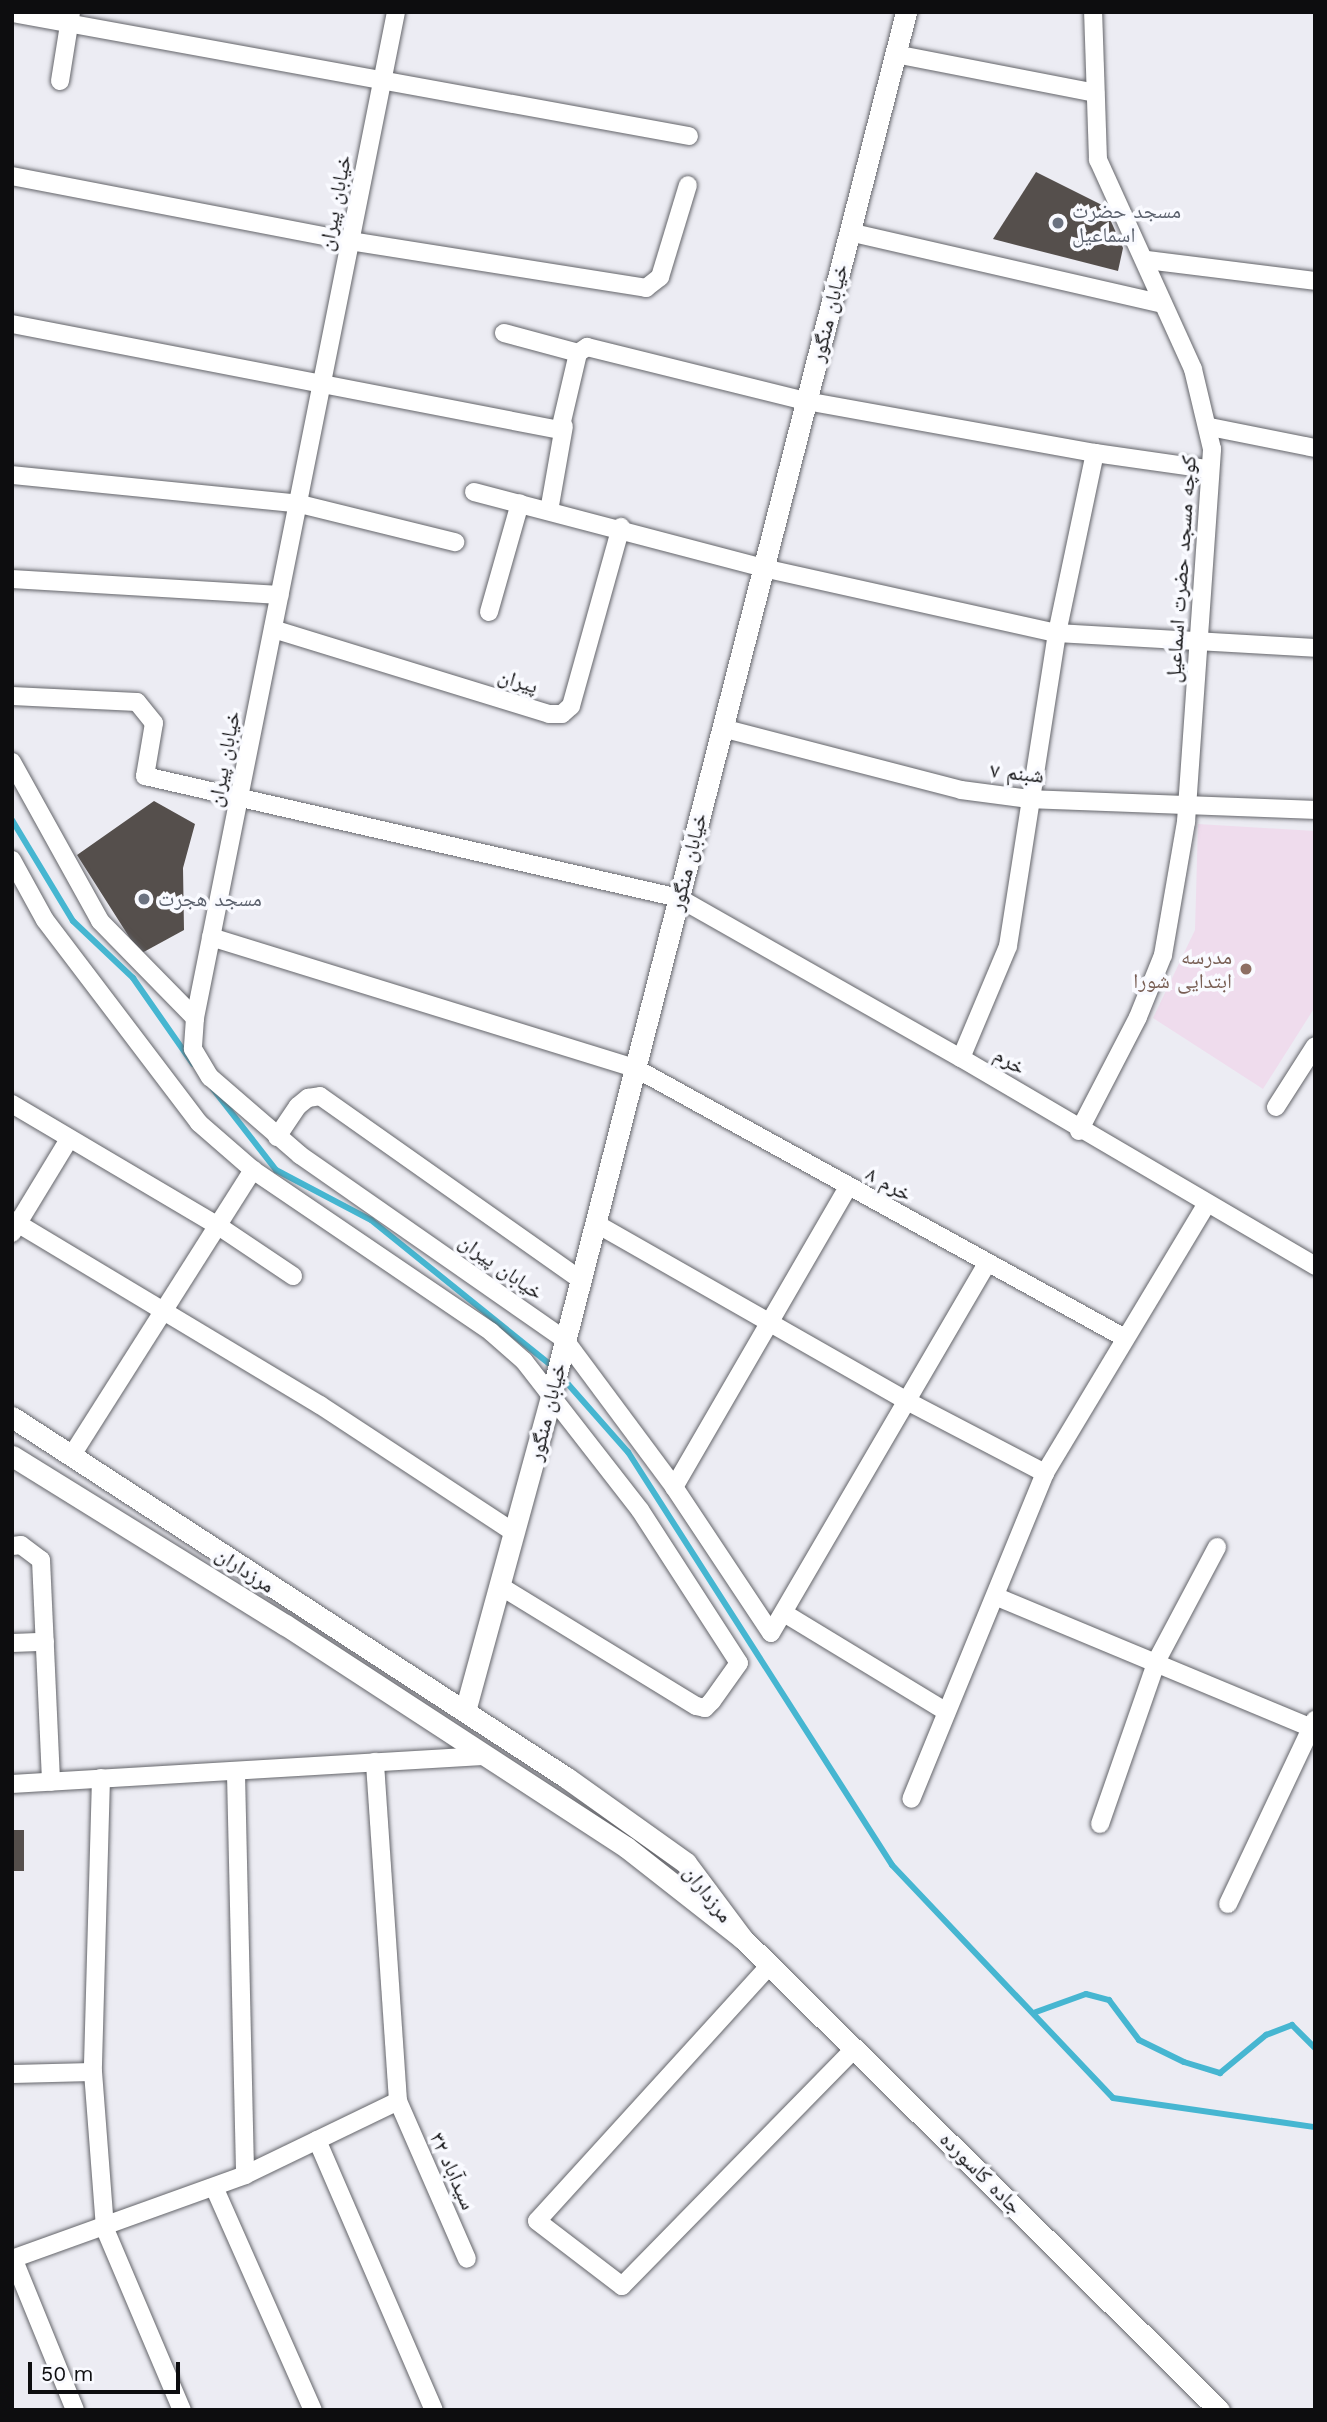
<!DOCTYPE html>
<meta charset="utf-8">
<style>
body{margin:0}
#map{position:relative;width:1327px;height:2422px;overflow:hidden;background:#ececf3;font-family:"Work Sans","Noto Naskh Arabic",sans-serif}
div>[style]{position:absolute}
.education>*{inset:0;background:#efdced}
.stream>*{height:6px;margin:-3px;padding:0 3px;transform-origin:3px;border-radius:3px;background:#46b6d1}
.building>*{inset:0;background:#554f4c;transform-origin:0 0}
.roads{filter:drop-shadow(0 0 2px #64656a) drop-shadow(0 0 2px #64656a)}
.minor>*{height:18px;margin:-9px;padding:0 9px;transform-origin:9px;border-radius:9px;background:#fff}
.tertiary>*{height:21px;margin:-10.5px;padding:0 10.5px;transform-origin:10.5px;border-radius:10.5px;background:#fff}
.dots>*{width:19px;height:19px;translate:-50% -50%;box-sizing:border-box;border:4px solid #f9faff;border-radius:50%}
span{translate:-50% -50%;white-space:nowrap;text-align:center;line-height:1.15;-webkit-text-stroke:7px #f9faff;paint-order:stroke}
.street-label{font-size:21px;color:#0d0d0f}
.worship-label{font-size:21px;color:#5b616d}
.left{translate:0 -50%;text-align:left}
.education-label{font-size:21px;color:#785e54}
.right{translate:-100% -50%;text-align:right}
.frame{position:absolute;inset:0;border:14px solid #0d0d0f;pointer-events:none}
.scale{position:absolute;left:28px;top:2362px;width:152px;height:32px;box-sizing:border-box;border:4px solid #0d0d0f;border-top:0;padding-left:9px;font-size:21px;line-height:24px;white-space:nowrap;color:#0d0d0f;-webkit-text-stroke:5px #f9faff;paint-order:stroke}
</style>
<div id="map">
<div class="education">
<i style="clip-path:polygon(1198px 824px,1315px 831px,1315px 1007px,1263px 1089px,1153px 1018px,1195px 930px)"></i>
</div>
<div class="stream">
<i style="left:12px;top:820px;width:118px;rotate:58.9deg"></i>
<i style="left:73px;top:921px;width:83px;rotate:43.5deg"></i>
<i style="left:133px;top:978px;width:105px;rotate:55.1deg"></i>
<i style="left:213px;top:1089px;width:103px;rotate:52.1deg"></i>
<i style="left:276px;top:1170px;width:107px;rotate:27.8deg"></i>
<i style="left:371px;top:1220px;width:234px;rotate:38.9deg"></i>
<i style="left:560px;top:1375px;width:103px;rotate:48.6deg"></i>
<i style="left:628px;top:1452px;width:490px;rotate:57.4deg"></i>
<i style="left:892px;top:1865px;width:321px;rotate:46.5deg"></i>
<i style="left:1113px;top:2098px;width:204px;rotate:8.2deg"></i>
<i style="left:1036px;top:2012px;width:53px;rotate:-19.8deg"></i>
<i style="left:1086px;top:1994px;width:24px;rotate:15deg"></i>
<i style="left:1109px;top:2000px;width:50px;rotate:53.1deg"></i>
<i style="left:1139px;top:2040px;width:50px;rotate:26.1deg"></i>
<i style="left:1184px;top:2062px;width:38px;rotate:17deg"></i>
<i style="left:1220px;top:2073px;width:60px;rotate:-39.6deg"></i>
<i style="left:1266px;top:2035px;width:28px;rotate:-21deg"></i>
<i style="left:1292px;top:2025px;width:33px;rotate:45deg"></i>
</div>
<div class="building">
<i style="clip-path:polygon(1036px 172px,1104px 206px,1123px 248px,1118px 271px,993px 239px)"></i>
<i style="clip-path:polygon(154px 801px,195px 824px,183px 868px,184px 930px,140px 954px,77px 855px)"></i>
<i style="left:12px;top:1830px;width:12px;height:41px"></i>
</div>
<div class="roads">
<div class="minor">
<i style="left:396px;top:12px;width:1026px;rotate:101.3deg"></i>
<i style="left:195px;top:1018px;width:31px;rotate:94deg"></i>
<i style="left:193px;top:1049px;width:33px;rotate:59deg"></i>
<i style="left:210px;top:1077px;width:119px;rotate:40.9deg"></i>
<i style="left:300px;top:1155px;width:323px;rotate:34.9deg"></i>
<i style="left:565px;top:1340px;width:183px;rotate:53.4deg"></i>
<i style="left:12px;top:13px;width:688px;rotate:10.3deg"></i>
<i style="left:895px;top:54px;width:204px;rotate:11deg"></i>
<i style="left:60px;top:81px;width:70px;rotate:-80.9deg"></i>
<i style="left:12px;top:176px;width:344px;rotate:10.9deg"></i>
<i style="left:350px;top:241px;width:300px;rotate:9deg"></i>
<i style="left:646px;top:288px;width:18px;rotate:-38deg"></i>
<i style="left:660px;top:277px;width:96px;rotate:-73.1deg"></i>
<i style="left:849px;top:232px;width:322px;rotate:12.9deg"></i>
<i style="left:1147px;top:260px;width:169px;rotate:7.1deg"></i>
<i style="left:12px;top:324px;width:558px;rotate:10.95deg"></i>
<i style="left:560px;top:430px;width:79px;rotate:-76.8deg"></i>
<i style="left:578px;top:353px;width:11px;rotate:-34deg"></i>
<i style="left:587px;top:347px;width:226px;rotate:13.9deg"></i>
<i style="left:806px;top:401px;width:294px;rotate:10.2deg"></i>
<i style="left:1095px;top:453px;width:114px;rotate:8.1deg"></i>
<i style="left:504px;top:333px;width:77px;rotate:15.1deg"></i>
<i style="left:1210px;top:427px;width:107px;rotate:11.3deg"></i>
<i style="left:12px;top:475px;width:289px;rotate:5.7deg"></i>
<i style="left:300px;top:504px;width:160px;rotate:13.8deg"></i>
<i style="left:474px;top:492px;width:299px;rotate:14.7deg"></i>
<i style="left:763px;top:568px;width:301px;rotate:12.5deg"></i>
<i style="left:1057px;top:633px;width:258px;rotate:3.3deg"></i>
<i style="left:549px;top:511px;width:86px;rotate:-80deg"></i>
<i style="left:12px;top:579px;width:268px;rotate:3.4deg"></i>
<i style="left:489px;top:612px;width:113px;rotate:-74.1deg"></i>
<i style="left:273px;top:629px;width:289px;rotate:17.1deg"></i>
<i style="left:549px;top:714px;width:13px"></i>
<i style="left:562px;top:714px;width:12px;rotate:-42deg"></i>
<i style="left:571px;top:706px;width:186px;rotate:-74.4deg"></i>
<i style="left:12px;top:696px;width:125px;rotate:2.7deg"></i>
<i style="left:137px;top:702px;width:27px;rotate:51deg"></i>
<i style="left:154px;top:723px;width:54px;rotate:99.6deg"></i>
<i style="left:145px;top:776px;width:548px;rotate:12.87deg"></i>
<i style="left:679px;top:898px;width:324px;rotate:29.6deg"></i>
<i style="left:961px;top:1058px;width:411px;rotate:30.4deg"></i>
<i style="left:722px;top:728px;width:247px;rotate:14.5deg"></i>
<i style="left:961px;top:790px;width:69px;rotate:7.5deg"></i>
<i style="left:1029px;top:799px;width:286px;rotate:2.2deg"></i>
<i style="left:12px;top:762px;width:182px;rotate:61deg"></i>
<i style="left:100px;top:921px;width:136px;rotate:45.6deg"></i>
<i style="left:12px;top:860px;width:68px;rotate:61.2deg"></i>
<i style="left:45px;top:920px;width:255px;rotate:52.8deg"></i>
<i style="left:199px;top:1123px;width:72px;rotate:41deg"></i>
<i style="left:253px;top:1170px;width:288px;rotate:34.2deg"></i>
<i style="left:491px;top:1332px;width:44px;rotate:41.3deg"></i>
<i style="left:524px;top:1361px;width:189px;rotate:52.1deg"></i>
<i style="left:640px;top:1510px;width:182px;rotate:57.1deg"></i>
<i style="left:739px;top:1663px;width:47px;rotate:125.4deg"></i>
<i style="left:712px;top:1701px;width:10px;rotate:135deg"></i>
<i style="left:705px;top:1708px;width:9px;rotate:-167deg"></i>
<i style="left:696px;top:1706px;width:230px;rotate:-148.5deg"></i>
<i style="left:211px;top:937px;width:444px;rotate:17.2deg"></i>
<i style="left:635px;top:1068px;width:557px;rotate:28.86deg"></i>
<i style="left:961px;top:1058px;width:121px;rotate:-67.2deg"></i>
<i style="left:1008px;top:946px;width:317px;rotate:-81.1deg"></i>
<i style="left:1057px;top:633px;width:184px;rotate:-78.1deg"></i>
<i style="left:12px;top:1104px;width:242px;rotate:30.6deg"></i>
<i style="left:220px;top:1227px;width:88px;rotate:33.9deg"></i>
<i style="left:1276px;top:1107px;width:72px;rotate:-57.4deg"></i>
<i style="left:1079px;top:1131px;width:128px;rotate:-62.6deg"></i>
<i style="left:1138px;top:1017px;width:67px;rotate:-68deg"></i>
<i style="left:1163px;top:955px;width:135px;rotate:-80.2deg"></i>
<i style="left:1186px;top:822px;width:374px;rotate:-86deg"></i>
<i style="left:1212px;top:449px;width:82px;rotate:-103.4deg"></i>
<i style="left:1193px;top:369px;width:230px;rotate:-114.4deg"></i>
<i style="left:1098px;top:160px;width:148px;rotate:-91.9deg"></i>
<i style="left:277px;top:1137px;width:37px;rotate:-56deg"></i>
<i style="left:298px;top:1106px;width:13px;rotate:-39deg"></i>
<i style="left:308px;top:1098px;width:12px;rotate:-9deg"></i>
<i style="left:320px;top:1096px;width:319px;rotate:35.2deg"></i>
<i style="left:848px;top:1187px;width:347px;rotate:120.1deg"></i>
<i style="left:674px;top:1487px;width:175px;rotate:56.4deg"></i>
<i style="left:771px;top:1633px;width:428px;rotate:-59.7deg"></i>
<i style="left:12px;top:1220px;width:359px;rotate:31deg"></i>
<i style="left:320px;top:1405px;width:233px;rotate:33.3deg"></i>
<i style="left:595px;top:1223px;width:359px;rotate:29.7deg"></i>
<i style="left:907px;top:1401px;width:156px;rotate:27.6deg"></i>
<i style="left:1045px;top:1473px;width:352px;rotate:112.3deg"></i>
<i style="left:12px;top:1233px;width:108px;rotate:-58.7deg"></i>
<i style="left:72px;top:1455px;width:338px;rotate:-57.6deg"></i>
<i style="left:1045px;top:1473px;width:313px;rotate:-59deg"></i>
<i style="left:12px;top:1546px;width:9px;rotate:-6deg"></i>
<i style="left:21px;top:1545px;width:25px;rotate:37deg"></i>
<i style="left:41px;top:1560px;width:222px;rotate:87.4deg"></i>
<i style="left:997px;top:1597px;width:340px;rotate:22.6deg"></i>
<i style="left:784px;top:1613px;width:188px;rotate:31.3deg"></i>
<i style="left:12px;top:1643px;width:33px;rotate:-2deg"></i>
<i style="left:236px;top:1774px;width:401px;rotate:88.7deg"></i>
<i style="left:101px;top:1778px;width:294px;rotate:91.6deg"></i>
<i style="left:93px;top:2072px;width:157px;rotate:85.6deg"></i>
<i style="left:105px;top:2229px;width:197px;rotate:67deg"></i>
<i style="left:12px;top:1784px;width:475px;rotate:-3.4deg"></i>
<i style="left:1100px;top:1824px;width:174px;rotate:-70.8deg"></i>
<i style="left:1157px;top:1660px;width:128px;rotate:-62deg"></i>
<i style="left:1228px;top:1904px;width:204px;rotate:-64.7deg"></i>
<i style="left:770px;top:1965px;width:346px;rotate:132.3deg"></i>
<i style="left:537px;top:2221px;width:107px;rotate:37.4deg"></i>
<i style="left:622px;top:2286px;width:333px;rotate:-45.6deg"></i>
<i style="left:12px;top:2074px;width:81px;rotate:-1.4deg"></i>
<i style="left:398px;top:2101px;width:172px;rotate:66.4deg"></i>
<i style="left:317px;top:2140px;width:294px;rotate:66.6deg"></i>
<i style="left:214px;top:2187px;width:244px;rotate:66.1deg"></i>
<i style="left:13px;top:2258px;width:164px;rotate:67.8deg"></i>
<i style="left:12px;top:2259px;width:248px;rotate:-19.8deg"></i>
<i style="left:245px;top:2175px;width:170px;rotate:-25.8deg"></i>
<i style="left:398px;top:2101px;width:340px;rotate:-93.9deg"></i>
</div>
<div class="tertiary">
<i style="left:12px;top:1417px;width:662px;rotate:33.04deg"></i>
<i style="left:567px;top:1778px;width:146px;rotate:35.5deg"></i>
<i style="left:686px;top:1863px;width:94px;rotate:53.3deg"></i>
<i style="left:742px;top:1938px;width:147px;rotate:-141.9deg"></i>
<i style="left:626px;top:1847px;width:407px;rotate:-146.9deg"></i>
<i style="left:285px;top:1625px;width:321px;rotate:-148.2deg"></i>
<i style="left:465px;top:1711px;width:327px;rotate:-74.7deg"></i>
<i style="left:551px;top:1396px;width:1429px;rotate:-75.61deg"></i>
<i style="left:742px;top:1938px;width:671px;rotate:44.7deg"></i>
</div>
</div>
<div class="dots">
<i style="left:1058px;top:223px;background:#6b7280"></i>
<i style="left:144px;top:899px;background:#6b7280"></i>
<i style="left:1246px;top:969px;background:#8d6e63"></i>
</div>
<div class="street-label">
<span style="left:335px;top:203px;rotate:-79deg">خیابان پیران</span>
<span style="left:829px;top:313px;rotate:-76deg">خیابان منگور</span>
<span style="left:1181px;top:569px;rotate:-86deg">کوچه مسجد حضرت اسماعیل</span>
<span style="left:518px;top:681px;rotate:17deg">پیران</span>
<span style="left:224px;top:759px;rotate:-79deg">خیابان پیران</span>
<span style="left:1017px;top:773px;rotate:6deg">شبنم ۷</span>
<span style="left:688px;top:862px;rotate:-76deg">خیابان منگور</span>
<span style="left:1010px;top:1061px;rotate:32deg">خرم</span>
<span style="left:889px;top:1184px;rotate:29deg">خرم ۸</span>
<span style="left:501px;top:1267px;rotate:35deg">خیابان پیران</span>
<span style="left:547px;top:1412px;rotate:-76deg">خیابان منگور</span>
<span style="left:245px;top:1570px;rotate:33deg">مرزداران</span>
<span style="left:708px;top:1894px;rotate:52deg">مرزداران</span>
<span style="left:453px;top:2171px;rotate:66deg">سیدآباد ۳۲</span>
<span style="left:981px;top:2173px;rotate:45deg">جاده کاسورده</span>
</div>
<div class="worship-label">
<span class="left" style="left:1072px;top:223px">مسجد حضرت<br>اسماعیل</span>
<span class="left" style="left:158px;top:899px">مسجد هجرت</span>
</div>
<div class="education-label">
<span class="right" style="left:1232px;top:969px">مدرسه<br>ابتدایی شورا</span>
</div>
<div class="frame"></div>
<div class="scale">50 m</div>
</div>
